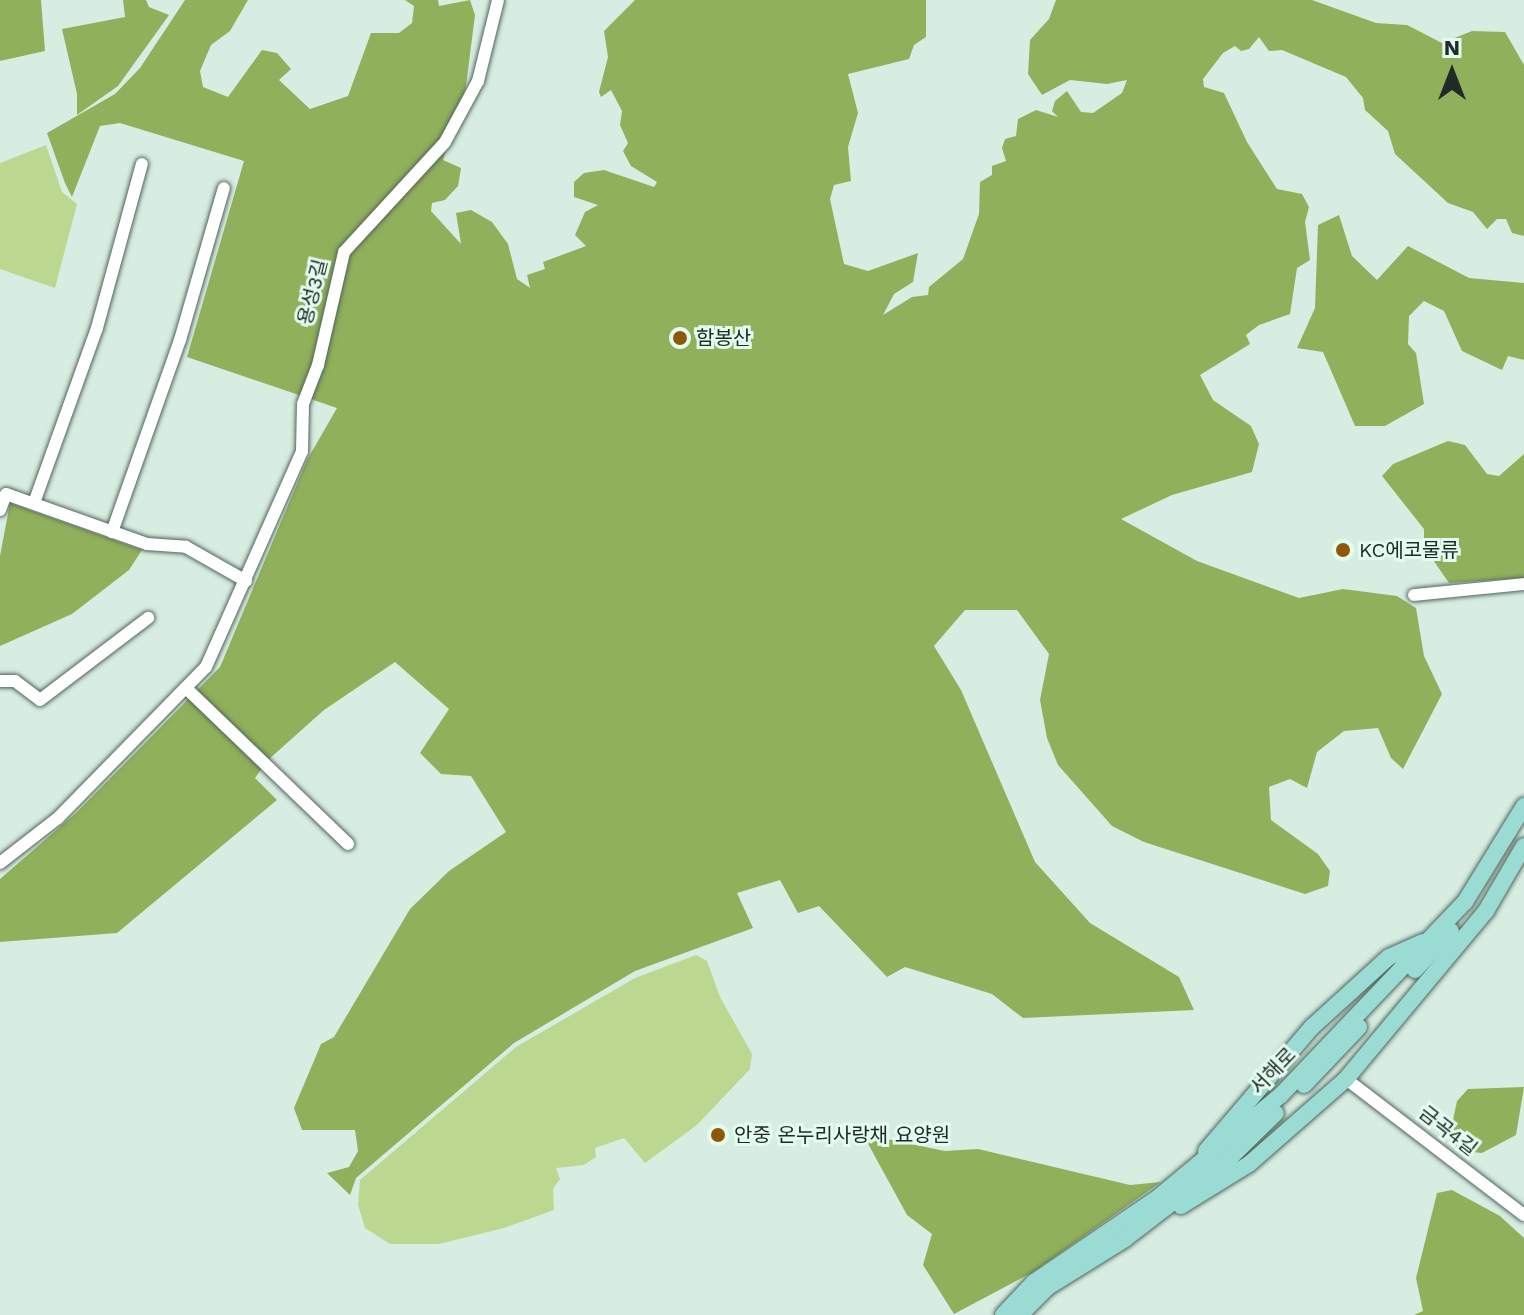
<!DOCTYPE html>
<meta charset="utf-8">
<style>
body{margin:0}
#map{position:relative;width:1524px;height:1315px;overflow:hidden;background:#d7ede2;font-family:"Work Sans","Noto Sans KR",sans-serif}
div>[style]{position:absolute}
.green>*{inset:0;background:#bcd890}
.forest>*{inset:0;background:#91b05b}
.roads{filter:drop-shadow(0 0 2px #51655b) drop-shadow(0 0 2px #51655b)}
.minor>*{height:12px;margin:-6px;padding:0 6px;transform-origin:6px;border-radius:6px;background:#fff}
.major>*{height:16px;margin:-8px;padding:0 8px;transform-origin:8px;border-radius:8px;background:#9adcd3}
.dots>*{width:22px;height:22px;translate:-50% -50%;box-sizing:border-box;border:4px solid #e4fbef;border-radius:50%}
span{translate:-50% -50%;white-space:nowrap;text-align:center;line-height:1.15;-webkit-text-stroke:6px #e4fbef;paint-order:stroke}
.street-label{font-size:20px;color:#212a26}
.poi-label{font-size:20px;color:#212a26}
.left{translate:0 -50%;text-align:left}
.north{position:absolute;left:1412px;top:32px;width:80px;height:80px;-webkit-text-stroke:6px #e4fbef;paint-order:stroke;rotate:0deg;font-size:22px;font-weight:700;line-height:32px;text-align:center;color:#212a26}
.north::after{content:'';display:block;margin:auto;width:28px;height:36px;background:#212a26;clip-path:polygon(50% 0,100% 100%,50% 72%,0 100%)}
</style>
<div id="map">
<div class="green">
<i style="clip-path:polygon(46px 145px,62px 192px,77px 204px,55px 288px,0 269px,0 163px)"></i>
<i style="clip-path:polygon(696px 955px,707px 961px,720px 997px,752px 1054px,750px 1069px,697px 1125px,645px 1163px,624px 1138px,595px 1148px,596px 1157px,584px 1165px,556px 1168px,560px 1179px,553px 1189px,554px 1210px,504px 1228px,439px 1244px,390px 1244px,365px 1228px,358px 1205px,360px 1180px,516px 1047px,635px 978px)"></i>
</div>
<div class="forest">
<i style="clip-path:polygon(0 0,41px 0,45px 51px,0 61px)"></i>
<i style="clip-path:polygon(123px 0,146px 0,149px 7px,169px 15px,118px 86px,77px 115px,77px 94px,62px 29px,125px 17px)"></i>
<i style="clip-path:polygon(185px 0,248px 0,230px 31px,211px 45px,200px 71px,203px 87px,228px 97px,262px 50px,277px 53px,291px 69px,279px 80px,310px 109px,348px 96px,371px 33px,399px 33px,412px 23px,414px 6px,405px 0,438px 0,439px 6px,470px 0,475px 15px,466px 86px,443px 160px,461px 168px,458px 186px,445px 200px,432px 203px,431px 211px,461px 244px,456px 213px,471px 210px,492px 222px,508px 244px,517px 279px,530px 288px,527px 275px,545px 269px,543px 262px,586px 246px,575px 235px,585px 212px,598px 205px,574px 197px,574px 182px,584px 173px,604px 170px,654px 187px,657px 182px,631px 166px,623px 151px,628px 143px,620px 125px,622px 111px,611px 90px,601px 97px,599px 92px,608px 57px,604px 31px,635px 0,926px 0,926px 37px,914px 45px,909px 59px,848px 74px,858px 113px,848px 147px,851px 181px,834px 185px,830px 199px,844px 264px,868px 271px,918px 253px,913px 282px,894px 294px,883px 315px,912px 297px,928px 295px,929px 287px,963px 259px,979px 214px,980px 182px,992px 175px,992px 166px,1006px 161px,1002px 148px,1005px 139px,1016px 136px,1018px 119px,1036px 110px,1058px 117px,1052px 111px,1055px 101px,1067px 91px,1081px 112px,1093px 113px,1122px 93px,1127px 80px,1107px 84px,1070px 80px,1042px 95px,1028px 74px,1030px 40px,1049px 19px,1056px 0,1312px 0,1376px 23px,1407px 25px,1442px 43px,1472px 31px,1505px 32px,1524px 65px,1524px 236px,1512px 233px,1506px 219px,1497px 219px,1487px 229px,1473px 212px,1448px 203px,1395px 154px,1388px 131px,1365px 110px,1363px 98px,1346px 77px,1282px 50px,1269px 51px,1259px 37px,1249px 49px,1241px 51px,1235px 46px,1223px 53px,1203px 79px,1204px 87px,1224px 93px,1247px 142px,1277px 189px,1302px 194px,1309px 207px,1305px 222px,1310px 260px,1297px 268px,1290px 314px,1259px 325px,1246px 335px,1250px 344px,1200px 375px,1213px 400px,1251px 426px,1259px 444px,1252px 472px,1172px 495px,1121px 519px,1197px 561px,1299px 598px,1343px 589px,1397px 596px,1416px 608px,1424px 656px,1442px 694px,1403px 769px,1391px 758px,1378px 728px,1344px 731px,1317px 752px,1307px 788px,1290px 779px,1269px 787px,1271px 820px,1318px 854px,1330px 871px,1328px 886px,1305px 894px,1144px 842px,1112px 826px,1058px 765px,1047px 738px,1040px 700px,1049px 654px,1017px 610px,965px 610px,934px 646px,961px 690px,1035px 862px,1090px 923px,1179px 977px,1194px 1010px,1023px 1018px,992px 994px,905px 967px,887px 977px,819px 906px,798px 913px,780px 880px,737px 893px,753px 928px,635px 971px,514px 1043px,356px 1178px,350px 1195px,327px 1173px,349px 1167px,358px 1151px,355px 1130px,302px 1130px,294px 1108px,321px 1044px,334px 1037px,410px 909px,449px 871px,506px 832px,471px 776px,441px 774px,420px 753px,449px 709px,395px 662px,324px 710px,268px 760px,255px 778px,277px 800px,117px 933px,0 942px,0 879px,76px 813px,220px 667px,307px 460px,337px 408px,187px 357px,244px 161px,120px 123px,100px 126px,72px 197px,65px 183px,47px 133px,115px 94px,140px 68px)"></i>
<i style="clip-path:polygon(1339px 215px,1352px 256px,1377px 280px,1408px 246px,1469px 278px,1524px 283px,1524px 360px,1508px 356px,1502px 370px,1462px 351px,1444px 311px,1424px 301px,1409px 316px,1408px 344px,1416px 353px,1424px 404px,1385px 426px,1355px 426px,1323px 352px,1297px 348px,1315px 308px,1318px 225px)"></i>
<i style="clip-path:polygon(1448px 441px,1465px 445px,1487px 474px,1499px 476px,1524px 454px,1524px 578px,1449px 583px,1424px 547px,1424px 529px,1382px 476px,1393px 464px)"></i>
<i style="clip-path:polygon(10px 503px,142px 550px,129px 570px,72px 614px,0 646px,0 556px)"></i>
<i style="clip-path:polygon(1524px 1087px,1516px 1135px,1482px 1153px,1462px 1151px,1449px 1139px,1457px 1101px,1468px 1089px)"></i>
<i style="clip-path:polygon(872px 1136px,945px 1151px,978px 1149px,1130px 1185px,1161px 1182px,1033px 1272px,954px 1314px,923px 1265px,932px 1234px,907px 1215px,866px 1140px)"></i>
<i style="clip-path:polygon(1452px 1190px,1500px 1216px,1524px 1238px,1524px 1315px,1414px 1315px,1423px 1311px,1416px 1278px,1437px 1193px)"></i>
</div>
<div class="roads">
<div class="minor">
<i style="left:34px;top:503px;width:186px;rotate:-70.2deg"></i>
<i style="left:97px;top:328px;width:170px;rotate:-74.7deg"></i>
<i style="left:0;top:510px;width:17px;rotate:-69deg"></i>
<i style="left:6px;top:494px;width:150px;rotate:19.5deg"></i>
<i style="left:147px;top:544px;width:39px;rotate:4deg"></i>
<i style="left:186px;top:547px;width:69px;rotate:29.5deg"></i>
<i style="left:112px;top:532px;width:204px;rotate:-70.5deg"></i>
<i style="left:180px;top:340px;width:158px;rotate:-73.9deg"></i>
<i style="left:1414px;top:595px;width:111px;rotate:-5.7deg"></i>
<i style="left:0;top:681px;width:15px"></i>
<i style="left:15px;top:681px;width:31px;rotate:37deg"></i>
<i style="left:40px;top:700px;width:136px;rotate:-37.2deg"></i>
<i style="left:186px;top:688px;width:225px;rotate:43.9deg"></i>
<i style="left:0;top:863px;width:73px;rotate:-37.8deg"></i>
<i style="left:58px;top:818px;width:211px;rotate:-45.6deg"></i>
<i style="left:206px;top:667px;width:236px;rotate:-66deg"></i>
<i style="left:302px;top:451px;width:47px;rotate:-88.8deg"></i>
<i style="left:303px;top:404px;width:42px;rotate:-69deg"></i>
<i style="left:318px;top:365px;width:116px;rotate:-77deg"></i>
<i style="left:344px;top:252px;width:149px;rotate:-47.4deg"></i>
<i style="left:445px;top:142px;width:69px;rotate:-61.6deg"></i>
<i style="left:478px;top:81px;width:83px;rotate:-76.1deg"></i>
<i style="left:1346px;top:1079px;width:224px;rotate:37.4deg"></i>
</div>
<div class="major">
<i style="left:1415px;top:970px;width:53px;rotate:-47.3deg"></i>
<i style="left:1304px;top:1085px;width:80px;rotate:-46.5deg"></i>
<i style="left:1206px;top:1151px;width:163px;rotate:-49.5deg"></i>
<i style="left:1312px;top:1027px;width:104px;rotate:-42.3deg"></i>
<i style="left:1389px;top:957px;width:37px;rotate:-24deg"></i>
<i style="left:1181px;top:1206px;width:80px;rotate:-31.7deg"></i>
<i style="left:1249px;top:1164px;width:129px;rotate:-41.2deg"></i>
<i style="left:1346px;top:1079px;width:219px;rotate:-50.2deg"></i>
<i style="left:1486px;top:911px;width:75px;rotate:-59.7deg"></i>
<i style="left:1003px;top:1315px;width:45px;rotate:-46.8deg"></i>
<i style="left:1034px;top:1282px;width:153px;rotate:-34.3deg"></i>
<i style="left:1160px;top:1196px;width:158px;rotate:-39.9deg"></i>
<i style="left:1281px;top:1095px;width:267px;rotate:-46.4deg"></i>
<i style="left:1465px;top:902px;width:113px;rotate:-58.4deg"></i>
<i style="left:1020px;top:1315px;width:40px;rotate:-45deg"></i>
<i style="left:1048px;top:1287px;width:91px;rotate:-31.9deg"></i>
<i style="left:1125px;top:1239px;width:133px;rotate:-37.6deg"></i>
<i style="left:1230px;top:1158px;width:64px;rotate:-44.4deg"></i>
</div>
</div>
<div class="dots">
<i style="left:680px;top:338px;background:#8e580a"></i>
<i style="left:1343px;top:550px;background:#8e580a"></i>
<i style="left:718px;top:1135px;background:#8e580a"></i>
</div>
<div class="street-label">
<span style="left:313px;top:292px;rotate:-76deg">용성3길</span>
<span style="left:1273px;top:1071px;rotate:-46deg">서해로</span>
<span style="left:1448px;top:1131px;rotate:38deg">금곡4길</span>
</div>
<div class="poi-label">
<span class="left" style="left:696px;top:338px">함봉산</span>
<span class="left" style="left:1359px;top:550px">KC에코물류</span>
<span class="left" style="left:734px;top:1135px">안중 온누리사랑채 요양원</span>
</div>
<div class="north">N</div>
</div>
